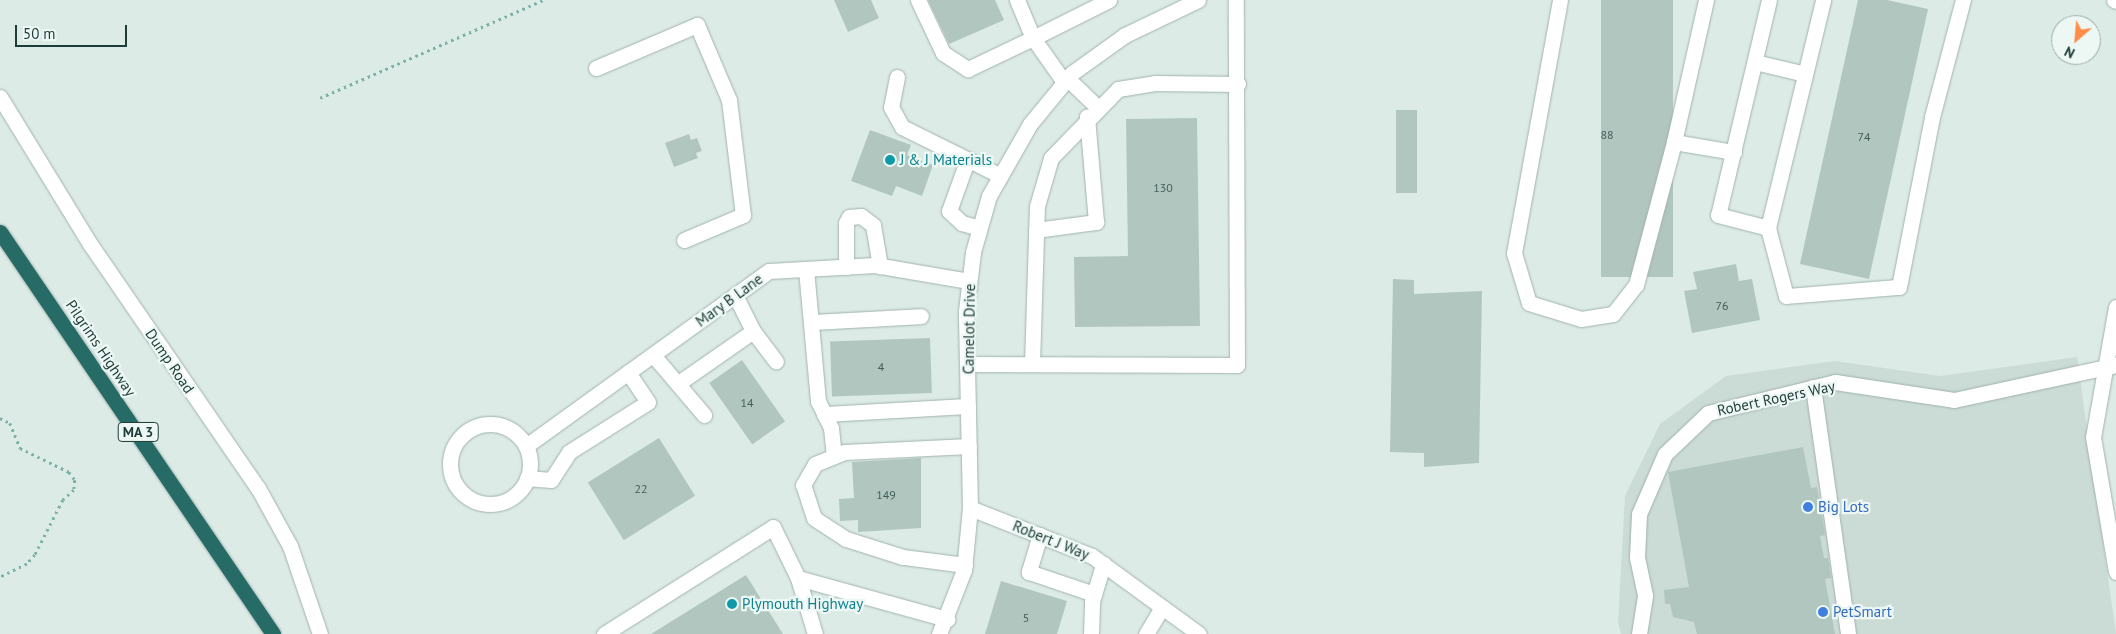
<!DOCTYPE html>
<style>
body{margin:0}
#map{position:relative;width:2116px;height:634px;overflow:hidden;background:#ddebe6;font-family:"PT Sans",sans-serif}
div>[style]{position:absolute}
.built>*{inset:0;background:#cbdbd6}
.building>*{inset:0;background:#b2c6c0;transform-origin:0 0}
.path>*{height:2.5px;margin-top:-1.25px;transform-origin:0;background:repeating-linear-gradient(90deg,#7ab2a8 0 2.5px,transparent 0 6.5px)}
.roads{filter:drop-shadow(0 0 1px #a0b3ae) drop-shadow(0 0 1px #a0b3ae)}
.minor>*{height:15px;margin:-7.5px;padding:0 7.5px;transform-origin:7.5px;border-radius:7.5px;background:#fff}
.minor>.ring{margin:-7.5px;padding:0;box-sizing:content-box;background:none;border:15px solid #fff;border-radius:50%}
.highway>*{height:15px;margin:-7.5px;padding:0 7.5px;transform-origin:7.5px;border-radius:7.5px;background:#266b66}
.dots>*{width:14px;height:14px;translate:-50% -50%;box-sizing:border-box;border:2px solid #edf7f4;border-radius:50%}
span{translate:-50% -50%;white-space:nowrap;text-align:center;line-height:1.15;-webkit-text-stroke:4.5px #edf7f4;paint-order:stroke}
.number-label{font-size:12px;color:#425e59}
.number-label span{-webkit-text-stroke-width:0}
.shield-label span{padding:1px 4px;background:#edf7f4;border:1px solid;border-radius:4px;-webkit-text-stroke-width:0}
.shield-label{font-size:14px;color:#1d3c37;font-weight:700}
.culture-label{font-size:15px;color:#0d838f}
.left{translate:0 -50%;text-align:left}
.street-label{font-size:15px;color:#1d3c37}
.shop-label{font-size:15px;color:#366cbe}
.north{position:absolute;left:2051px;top:15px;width:50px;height:50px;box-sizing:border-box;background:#edf7f4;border:1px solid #9aaca8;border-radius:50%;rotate:207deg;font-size:14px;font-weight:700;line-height:20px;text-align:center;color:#1d3c37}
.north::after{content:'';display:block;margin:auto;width:18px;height:22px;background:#ff8c47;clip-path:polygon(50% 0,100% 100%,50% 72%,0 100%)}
.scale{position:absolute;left:15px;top:25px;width:112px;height:22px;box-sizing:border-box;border:2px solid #1d3c37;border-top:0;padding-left:6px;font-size:15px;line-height:18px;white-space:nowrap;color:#1d3c37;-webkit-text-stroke:4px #edf7f4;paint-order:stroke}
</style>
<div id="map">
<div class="built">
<i style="clip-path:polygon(2077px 357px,2116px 634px,1621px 634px,1618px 622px,1625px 496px,1660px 424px,1726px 376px,1835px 361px,1940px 376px)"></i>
</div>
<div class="building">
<i style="clip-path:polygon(834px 0,871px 0,879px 18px,848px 32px)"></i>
<i style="clip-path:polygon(928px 0,995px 0,1004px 20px,949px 44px)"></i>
<i style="left:1601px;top:0;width:72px;height:277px"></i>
<i style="clip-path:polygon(1858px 0,1887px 0,1928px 9px,1869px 279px,1800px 264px)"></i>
<i style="left:1396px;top:110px;width:21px;height:83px"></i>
<i style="clip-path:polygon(1197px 118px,1200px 326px,1075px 327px,1074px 257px,1128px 256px,1126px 119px)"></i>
<i style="clip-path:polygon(870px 130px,911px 145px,907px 155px,933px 165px,922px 196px,896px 186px,892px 196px,851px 181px)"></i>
<i style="clip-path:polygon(689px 134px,691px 140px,697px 138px,702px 151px,696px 153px,698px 158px,674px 167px,665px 143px)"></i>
<i style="clip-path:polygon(1736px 264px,1739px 281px,1752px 279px,1760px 320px,1692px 333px,1684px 291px,1697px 289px,1693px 272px)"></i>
<i style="clip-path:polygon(1393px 279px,1414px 280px,1414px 294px,1482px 291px,1479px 463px,1424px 467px,1424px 453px,1390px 452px)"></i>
<i style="left:930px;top:338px;width:55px;height:100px;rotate:88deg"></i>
<i style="left:742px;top:360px;width:75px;height:40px;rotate:55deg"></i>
<i style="left:659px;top:438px;width:68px;height:84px;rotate:58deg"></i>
<i style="clip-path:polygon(1803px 447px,1811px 488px,1817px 487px,1821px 510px,1825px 535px,1820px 536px,1824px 558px,1828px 558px,1831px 578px,1825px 579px,1835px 634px,1697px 634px,1694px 622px,1673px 617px,1670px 604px,1665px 604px,1664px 590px,1689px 587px,1668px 472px)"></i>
<i style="clip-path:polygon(921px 458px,921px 528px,858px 532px,858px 520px,840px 521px,839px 499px,854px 498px,852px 462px)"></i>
<i style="clip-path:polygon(746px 575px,783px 634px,651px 634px)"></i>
<i style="clip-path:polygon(1001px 581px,1067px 601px,1057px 634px,985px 634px)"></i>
</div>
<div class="path">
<i style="left:320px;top:98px;width:244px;rotate:-23.7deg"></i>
<i style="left:0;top:418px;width:11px;rotate:27deg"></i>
<i style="left:10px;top:423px;width:27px;rotate:68deg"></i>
<i style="left:20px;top:448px;width:55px;rotate:26.1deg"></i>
<i style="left:69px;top:472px;width:10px;rotate:53deg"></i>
<i style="left:75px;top:480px;width:10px;rotate:96deg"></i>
<i style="left:74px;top:490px;width:15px;rotate:138deg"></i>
<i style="left:63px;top:500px;width:62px;rotate:117deg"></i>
<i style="left:35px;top:555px;width:12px;rotate:132deg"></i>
<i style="left:27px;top:564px;width:30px;rotate:154deg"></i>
</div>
<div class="roads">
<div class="minor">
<i style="left:918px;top:0;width:59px;rotate:64.7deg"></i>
<i style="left:943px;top:53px;width:30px;rotate:33deg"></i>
<i style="left:968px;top:69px;width:72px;rotate:-25.5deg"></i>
<i style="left:1033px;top:38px;width:54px;rotate:54.8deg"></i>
<i style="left:1017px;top:0;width:41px;rotate:67.2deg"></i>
<i style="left:1033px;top:38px;width:85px;rotate:-26.6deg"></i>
<i style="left:1560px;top:0;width:257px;rotate:100.3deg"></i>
<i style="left:1514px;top:253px;width:52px;rotate:73.3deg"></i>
<i style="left:1529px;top:303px;width:54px;rotate:17.1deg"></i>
<i style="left:1581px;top:319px;width:32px;rotate:-9deg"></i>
<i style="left:1613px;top:314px;width:37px;rotate:-52deg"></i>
<i style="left:1636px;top:285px;width:148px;rotate:-75.1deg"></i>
<i style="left:1674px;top:142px;width:61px;rotate:9.5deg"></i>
<i style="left:1769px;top:0;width:221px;rotate:103.3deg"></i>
<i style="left:1718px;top:215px;width:52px;rotate:14.6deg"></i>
<i style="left:1768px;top:228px;width:235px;rotate:-76.4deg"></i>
<i style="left:2114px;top:0;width:2px;rotate:27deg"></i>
<i style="left:1755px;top:62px;width:51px;rotate:13.5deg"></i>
<i style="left:596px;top:68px;width:110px;rotate:-23.1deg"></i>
<i style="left:697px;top:25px;width:82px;rotate:66.9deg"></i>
<i style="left:729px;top:100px;width:116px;rotate:83.1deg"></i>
<i style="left:743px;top:215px;width:64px;rotate:157deg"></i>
<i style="left:897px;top:77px;width:31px;rotate:101deg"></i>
<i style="left:891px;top:107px;width:23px;rotate:61deg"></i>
<i style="left:902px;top:127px;width:108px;rotate:26.3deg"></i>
<i style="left:1067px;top:78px;width:42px;rotate:44deg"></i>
<i style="left:0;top:97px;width:172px;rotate:58.5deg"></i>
<i style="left:90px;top:244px;width:296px;rotate:55.5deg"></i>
<i style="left:258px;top:488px;width:66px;rotate:61.1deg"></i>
<i style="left:290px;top:546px;width:93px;rotate:71.2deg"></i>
<i style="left:1674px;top:142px;width:146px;rotate:-77.3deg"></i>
<i style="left:967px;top:161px;width:53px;rotate:109.8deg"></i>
<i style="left:949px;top:211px;width:18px;rotate:43deg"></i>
<i style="left:962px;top:223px;width:18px;rotate:16deg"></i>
<i style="left:1768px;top:228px;width:70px;rotate:75.2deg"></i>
<i style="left:1786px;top:296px;width:113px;rotate:-4.6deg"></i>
<i style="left:1899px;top:287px;width:173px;rotate:-79deg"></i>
<i style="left:1932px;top:117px;width:121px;rotate:-75.2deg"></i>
<i style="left:1036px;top:230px;width:61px;rotate:-7.6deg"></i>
<i style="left:1096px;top:222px;width:106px;rotate:-94.9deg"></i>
<i style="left:846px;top:267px;width:44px;rotate:-90deg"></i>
<i style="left:846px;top:223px;width:7px;rotate:-63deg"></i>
<i style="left:849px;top:217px;width:12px;rotate:-5deg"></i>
<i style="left:861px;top:216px;width:15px;rotate:37deg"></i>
<i style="left:873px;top:225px;width:42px;rotate:80.3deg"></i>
<i style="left:806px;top:269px;width:133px;rotate:84.8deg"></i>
<i style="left:818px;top:401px;width:30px;rotate:64deg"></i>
<i style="left:831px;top:428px;width:28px;rotate:84deg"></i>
<i style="left:735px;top:295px;width:40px;rotate:63.4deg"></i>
<i style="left:753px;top:331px;width:38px;rotate:53deg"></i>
<i style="left:2116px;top:307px;width:132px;rotate:100deg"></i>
<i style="left:2093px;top:437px;width:137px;rotate:80.3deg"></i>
<i style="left:811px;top:322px;width:110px;rotate:-3.1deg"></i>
<i style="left:653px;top:355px;width:79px;rotate:49.6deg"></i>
<i style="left:967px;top:364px;width:270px;rotate:0.2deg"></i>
<i style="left:1237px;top:365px;width:365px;rotate:-90.2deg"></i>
<i style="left:1032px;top:364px;width:158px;rotate:-88.2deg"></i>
<i style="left:1037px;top:206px;width:50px;rotate:-73.7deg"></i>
<i style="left:1051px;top:158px;width:96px;rotate:-45.8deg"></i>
<i style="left:1118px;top:89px;width:37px;rotate:-9deg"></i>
<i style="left:1155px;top:83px;width:83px;rotate:0.7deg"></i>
<i style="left:680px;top:382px;width:89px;rotate:-34.9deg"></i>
<i style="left:1813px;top:387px;width:249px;rotate:81.9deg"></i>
<i style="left:824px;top:414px;width:144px;rotate:-3.2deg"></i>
<i class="ring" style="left:450px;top:424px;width:65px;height:65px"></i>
<i style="left:526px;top:446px;width:299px;rotate:-35.8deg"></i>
<i style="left:769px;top:271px;width:106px;rotate:-3.2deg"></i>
<i style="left:875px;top:265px;width:95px;rotate:9.7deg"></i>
<i style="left:527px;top:478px;width:24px;rotate:5deg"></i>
<i style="left:551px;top:480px;width:33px;rotate:-57deg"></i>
<i style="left:569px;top:452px;width:93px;rotate:-32.3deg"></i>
<i style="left:648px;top:402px;width:36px;rotate:-124deg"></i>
<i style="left:970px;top:508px;width:131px;rotate:21.5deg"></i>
<i style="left:1092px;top:556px;width:132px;rotate:36.1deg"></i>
<i style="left:1040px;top:535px;width:39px;rotate:107deg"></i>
<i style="left:1029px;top:572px;width:69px;rotate:18.7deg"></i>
<i style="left:965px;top:565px;width:63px;rotate:-172.6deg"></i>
<i style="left:903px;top:557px;width:60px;rotate:-162.5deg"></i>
<i style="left:846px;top:539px;width:38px;rotate:-147deg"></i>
<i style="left:814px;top:518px;width:35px;rotate:-108deg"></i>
<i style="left:803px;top:485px;width:24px;rotate:-60deg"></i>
<i style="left:815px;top:464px;width:31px;rotate:-22deg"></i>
<i style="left:844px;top:452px;width:125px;rotate:-2.7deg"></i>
<i style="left:604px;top:634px;width:200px;rotate:-32.3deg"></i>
<i style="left:773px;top:527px;width:57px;rotate:63.9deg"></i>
<i style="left:815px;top:634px;width:59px;rotate:-106.9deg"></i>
<i style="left:798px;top:578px;width:155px;rotate:15.4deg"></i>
<i style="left:939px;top:634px;width:69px;rotate:-68.7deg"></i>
<i style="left:964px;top:570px;width:62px;rotate:-84.5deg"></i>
<i style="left:970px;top:508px;width:197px;rotate:-91.2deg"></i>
<i style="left:966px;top:311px;width:59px;rotate:-83.2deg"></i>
<i style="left:973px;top:252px;width:58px;rotate:-74.1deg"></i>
<i style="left:989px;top:196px;width:83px;rotate:-60.3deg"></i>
<i style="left:1030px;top:124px;width:66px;rotate:-50.5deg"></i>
<i style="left:1072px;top:73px;width:65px;rotate:-35.6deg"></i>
<i style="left:1125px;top:35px;width:81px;rotate:-25.6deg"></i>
<i style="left:1091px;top:634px;width:33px;rotate:-88deg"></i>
<i style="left:1092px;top:601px;width:39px;rotate:-73deg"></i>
<i style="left:1146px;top:634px;width:31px;rotate:-59deg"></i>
<i style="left:1639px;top:634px;width:39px;rotate:-81deg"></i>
<i style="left:1645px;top:595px;width:39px;rotate:-102deg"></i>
<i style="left:1637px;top:557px;width:43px;rotate:-87.3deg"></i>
<i style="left:1639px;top:514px;width:65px;rotate:-66.6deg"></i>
<i style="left:1665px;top:454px;width:59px;rotate:-43.6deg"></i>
<i style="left:1708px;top:413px;width:131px;rotate:-13.7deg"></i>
<i style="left:1835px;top:382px;width:120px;rotate:8.6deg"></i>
<i style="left:1954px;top:400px;width:166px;rotate:-12.2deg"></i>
</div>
<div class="highway">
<i style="left:0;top:232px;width:486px;rotate:55.8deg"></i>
</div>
</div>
<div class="dots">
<i style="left:890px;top:160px;background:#0f9aa8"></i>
<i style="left:1808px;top:507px;background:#3f7fe0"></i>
<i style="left:732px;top:604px;background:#0f9aa8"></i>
<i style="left:1823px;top:612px;background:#3f7fe0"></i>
</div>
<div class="number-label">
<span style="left:1607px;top:135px">88</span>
<span style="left:1864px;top:137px">74</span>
<span style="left:1163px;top:188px">130</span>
<span style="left:1722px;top:306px">76</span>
<span style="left:881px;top:367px">4</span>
<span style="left:747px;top:403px">14</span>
<span style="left:641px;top:489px">22</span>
<span style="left:886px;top:495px">149</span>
<span style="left:1026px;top:618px">5</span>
</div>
<div class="shield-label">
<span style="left:138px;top:432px">MA 3</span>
</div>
<div class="culture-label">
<span class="left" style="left:900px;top:160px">J &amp; J Materials</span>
<span class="left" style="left:742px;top:604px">Plymouth Highway</span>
</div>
<div class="street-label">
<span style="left:729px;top:300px;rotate:-36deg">Mary B Lane</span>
<span style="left:969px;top:329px;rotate:-89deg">Camelot Drive</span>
<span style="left:101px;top:348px;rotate:56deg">Pilgrims Highway</span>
<span style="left:170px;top:361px;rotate:56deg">Dump Road</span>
<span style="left:1776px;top:398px;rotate:-12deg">Robert Rogers Way</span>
<span style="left:1051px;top:540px;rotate:22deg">Robert J Way</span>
</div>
<div class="shop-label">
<span class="left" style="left:1818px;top:507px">Big Lots</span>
<span class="left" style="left:1833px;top:612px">PetSmart</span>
</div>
<div class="north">N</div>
<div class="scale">50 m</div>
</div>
